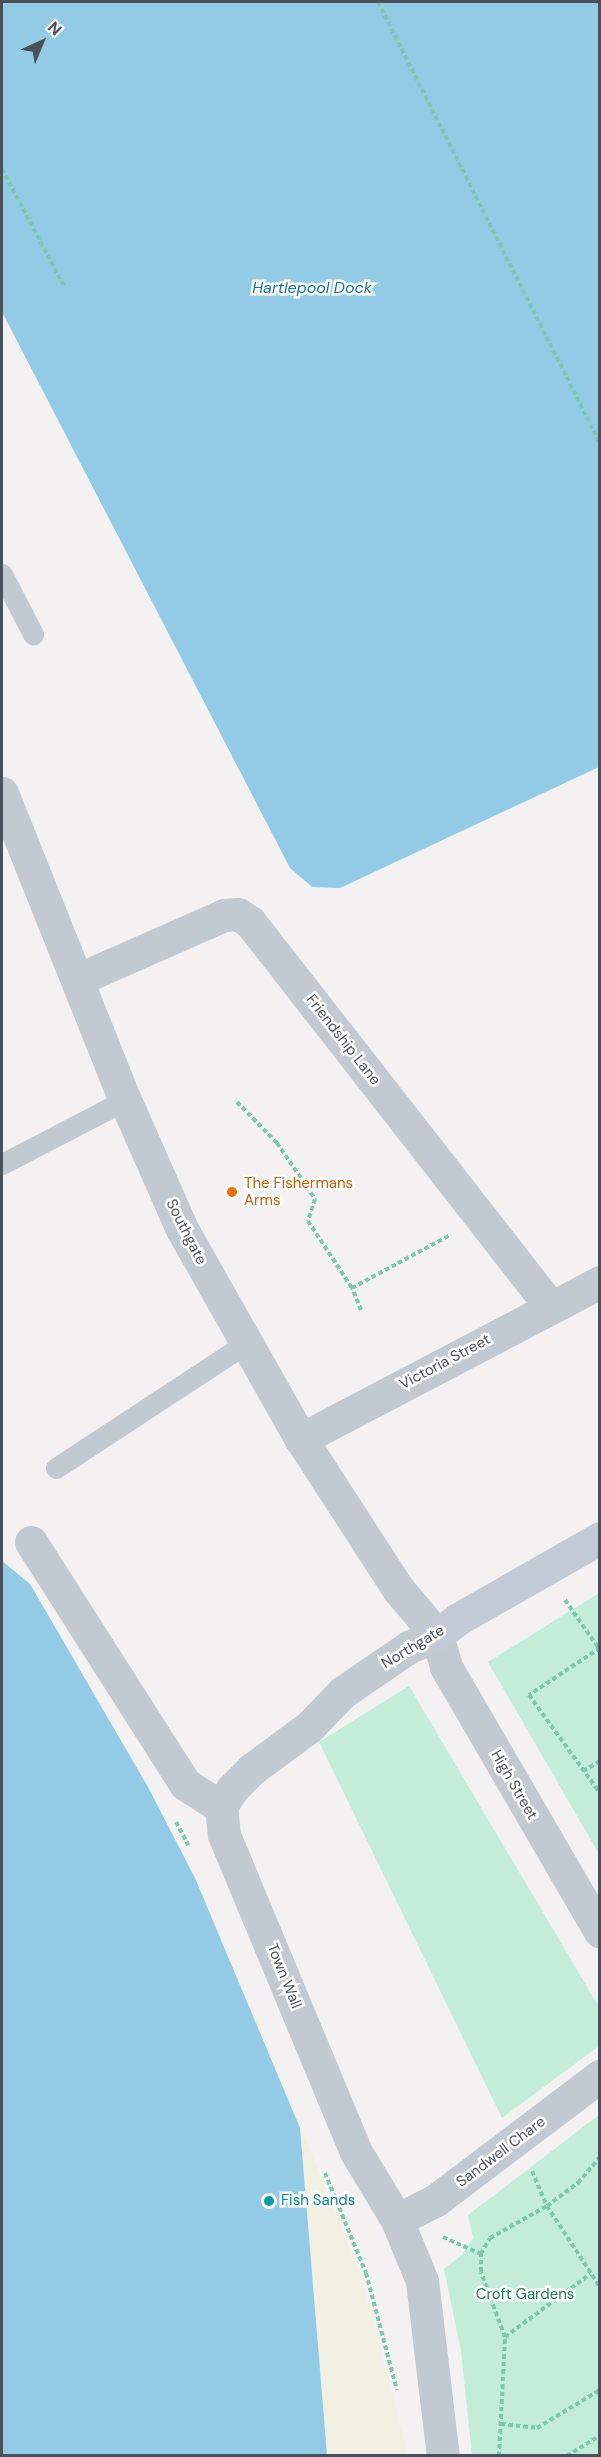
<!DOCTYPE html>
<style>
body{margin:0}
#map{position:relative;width:601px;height:2457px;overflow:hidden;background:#f3f1f1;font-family:"DM Sans",sans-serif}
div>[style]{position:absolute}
.green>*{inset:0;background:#c3edd8}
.sand>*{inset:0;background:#f2f0e3}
.water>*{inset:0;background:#93cbe6}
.path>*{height:4px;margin-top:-2px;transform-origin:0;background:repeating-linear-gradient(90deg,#7dc8ad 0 4.5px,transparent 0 7.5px)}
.lane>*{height:21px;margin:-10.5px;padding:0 10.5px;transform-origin:10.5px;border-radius:10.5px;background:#c2c9d1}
.street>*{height:33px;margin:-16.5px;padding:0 16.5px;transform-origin:16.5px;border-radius:16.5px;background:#c2c9d1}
.secondary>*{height:33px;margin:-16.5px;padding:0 16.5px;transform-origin:16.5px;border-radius:16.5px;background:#c3cad6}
.dots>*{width:16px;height:16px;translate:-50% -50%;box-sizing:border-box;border:3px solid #fff;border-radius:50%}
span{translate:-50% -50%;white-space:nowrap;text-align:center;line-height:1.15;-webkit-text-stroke:5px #fff;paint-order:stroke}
.street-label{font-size:15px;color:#4a515d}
.food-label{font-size:15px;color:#c56008}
.left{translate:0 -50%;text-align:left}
.culture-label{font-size:15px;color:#0d838f}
.park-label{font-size:15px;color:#1e7a58}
.water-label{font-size:16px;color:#1774a3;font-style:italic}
.frame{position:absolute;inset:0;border:3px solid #4a515d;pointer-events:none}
.north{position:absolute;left:12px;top:12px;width:60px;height:60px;-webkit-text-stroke:4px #fff;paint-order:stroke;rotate:44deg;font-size:16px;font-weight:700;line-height:24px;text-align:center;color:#4a515d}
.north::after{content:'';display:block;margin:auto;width:21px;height:27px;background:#4a515d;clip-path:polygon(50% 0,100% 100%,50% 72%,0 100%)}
</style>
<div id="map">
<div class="green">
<i style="clip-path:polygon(599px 1593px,599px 1854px,488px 1662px)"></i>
<i style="clip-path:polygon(409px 1686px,599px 2007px,599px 2046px,502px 2118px,319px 1742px)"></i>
<i style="clip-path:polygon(599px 2115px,599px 2455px,472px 2455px,461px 2351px,444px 2269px,462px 2255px,473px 2238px,468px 2215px)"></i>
</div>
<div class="sand">
<i style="clip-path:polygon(250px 2002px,360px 2273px,408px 2455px,242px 2455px)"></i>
</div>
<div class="water">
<i style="clip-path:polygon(2px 2px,599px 2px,599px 767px,340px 888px,312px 887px,290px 868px,2px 312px)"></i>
<i style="clip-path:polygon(2px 1561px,30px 1584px,148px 1787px,195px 1878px,300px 2128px,327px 2455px,2px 2455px)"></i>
</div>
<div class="path">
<i style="left:378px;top:2px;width:494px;rotate:63.3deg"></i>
<i style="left:2px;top:169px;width:132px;rotate:62.1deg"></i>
<i style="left:237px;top:1102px;width:57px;rotate:45.7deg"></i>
<i style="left:277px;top:1143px;width:68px;rotate:55.8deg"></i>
<i style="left:315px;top:1199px;width:23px;rotate:108deg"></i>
<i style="left:308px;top:1221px;width:80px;rotate:56.7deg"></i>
<i style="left:361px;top:1310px;width:24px;rotate:-112deg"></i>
<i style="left:352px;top:1288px;width:111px;rotate:-28.4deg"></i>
<i style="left:565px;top:1600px;width:61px;rotate:55deg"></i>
<i style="left:600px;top:1648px;width:85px;rotate:146.5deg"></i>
<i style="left:529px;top:1695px;width:121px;rotate:54.1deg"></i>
<i style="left:583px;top:1771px;width:20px;rotate:-30deg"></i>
<i style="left:176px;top:1822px;width:26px;rotate:62deg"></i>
<i style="left:532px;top:2171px;width:38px;rotate:67deg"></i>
<i style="left:547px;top:2206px;width:97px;rotate:56.8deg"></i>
<i style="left:325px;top:2173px;width:108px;rotate:67.7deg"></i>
<i style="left:366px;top:2273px;width:121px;rotate:75.2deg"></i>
<i style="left:443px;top:2237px;width:42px;rotate:24.1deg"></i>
<i style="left:505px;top:2337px;width:106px;rotate:-36.5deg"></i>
<i style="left:501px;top:2424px;width:36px;rotate:6deg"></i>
<i style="left:537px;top:2428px;width:74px;rotate:-31.1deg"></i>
<i style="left:499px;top:2456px;width:119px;rotate:-87.1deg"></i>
<i style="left:505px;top:2337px;width:69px;rotate:-110.3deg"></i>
<i style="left:481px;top:2272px;width:18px;rotate:-90deg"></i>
<i style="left:481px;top:2254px;width:18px;rotate:-61deg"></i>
<i style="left:490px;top:2238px;width:65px;rotate:-29.3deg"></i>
<i style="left:547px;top:2206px;width:39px;rotate:-37deg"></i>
<i style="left:578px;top:2183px;width:34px;rotate:-50deg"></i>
<i style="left:567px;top:2456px;width:39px;rotate:-32deg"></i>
</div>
<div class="lane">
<i style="left:2px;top:574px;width:68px;rotate:62.7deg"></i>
<i style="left:2px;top:1164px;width:139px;rotate:-27.5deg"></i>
<i style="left:56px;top:1468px;width:226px;rotate:-33.3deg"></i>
</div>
<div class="street">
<i style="left:2px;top:793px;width:331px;rotate:68.2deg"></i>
<i style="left:125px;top:1100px;width:141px;rotate:66.2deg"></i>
<i style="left:182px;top:1229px;width:241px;rotate:60.5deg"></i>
<i style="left:301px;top:1439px;width:179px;rotate:57.1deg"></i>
<i style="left:398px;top:1589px;width:60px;rotate:49.7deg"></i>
<i style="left:437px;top:1635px;width:33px;rotate:74deg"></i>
<i style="left:446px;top:1667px;width:306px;rotate:59.8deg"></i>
<i style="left:79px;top:979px;width:158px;rotate:-23.8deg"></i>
<i style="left:224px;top:915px;width:14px;rotate:-4deg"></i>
<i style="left:238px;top:914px;width:14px;rotate:34deg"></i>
<i style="left:250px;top:922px;width:489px;rotate:52deg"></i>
<i style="left:301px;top:1439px;width:338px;rotate:-27.7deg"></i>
<i style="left:31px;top:1542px;width:287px;rotate:57.5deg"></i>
<i style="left:185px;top:1784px;width:43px;rotate:32.6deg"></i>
<i style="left:221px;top:1807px;width:28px;rotate:84deg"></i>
<i style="left:224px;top:1835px;width:343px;rotate:67.4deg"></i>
<i style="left:356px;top:2152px;width:79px;rotate:58.9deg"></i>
<i style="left:397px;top:2220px;width:66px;rotate:67.7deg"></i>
<i style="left:422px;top:2281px;width:176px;rotate:83.2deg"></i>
<i style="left:221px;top:1807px;width:21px;rotate:-59deg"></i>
<i style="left:232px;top:1789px;width:28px;rotate:-45deg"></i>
<i style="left:252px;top:1769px;width:71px;rotate:-36.4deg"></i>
<i style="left:309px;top:1727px;width:49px;rotate:-45.8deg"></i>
<i style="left:343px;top:1692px;width:80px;rotate:-34.3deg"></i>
<i style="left:409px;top:1647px;width:30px;rotate:-23deg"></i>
<i style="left:397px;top:2220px;width:44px;rotate:-27.1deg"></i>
<i style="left:436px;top:2200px;width:206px;rotate:-37.1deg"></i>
</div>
<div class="secondary">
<i style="left:437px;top:1635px;width:26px;rotate:-37deg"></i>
<i style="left:458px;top:1619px;width:163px;rotate:-29.7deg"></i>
</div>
<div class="dots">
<i style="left:232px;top:1192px;background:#e8710a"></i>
<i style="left:269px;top:2201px;background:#0f9aa8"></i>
</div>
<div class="street-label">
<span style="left:343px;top:1040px;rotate:52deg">Friendship Lane</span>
<span style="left:186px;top:1232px;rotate:63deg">Southgate</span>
<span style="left:445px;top:1362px;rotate:-28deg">Victoria Street</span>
<span style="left:413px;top:1647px;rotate:-31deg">Northgate</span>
<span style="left:514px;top:1785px;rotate:60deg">High Street</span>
<span style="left:284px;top:1976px;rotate:68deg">Town Wall</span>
<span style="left:501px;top:2152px;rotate:-37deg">Sandwell Chare</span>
</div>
<div class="food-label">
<span class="left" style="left:244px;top:1192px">The Fishermans<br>Arms</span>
</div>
<div class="culture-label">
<span class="left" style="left:281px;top:2201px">Fish Sands</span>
</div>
<div class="park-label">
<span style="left:525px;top:2295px">Croft Gardens</span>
</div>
<div class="water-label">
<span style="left:312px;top:288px">Hartlepool Dock</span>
</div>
<div class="frame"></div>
<div class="north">N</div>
</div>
